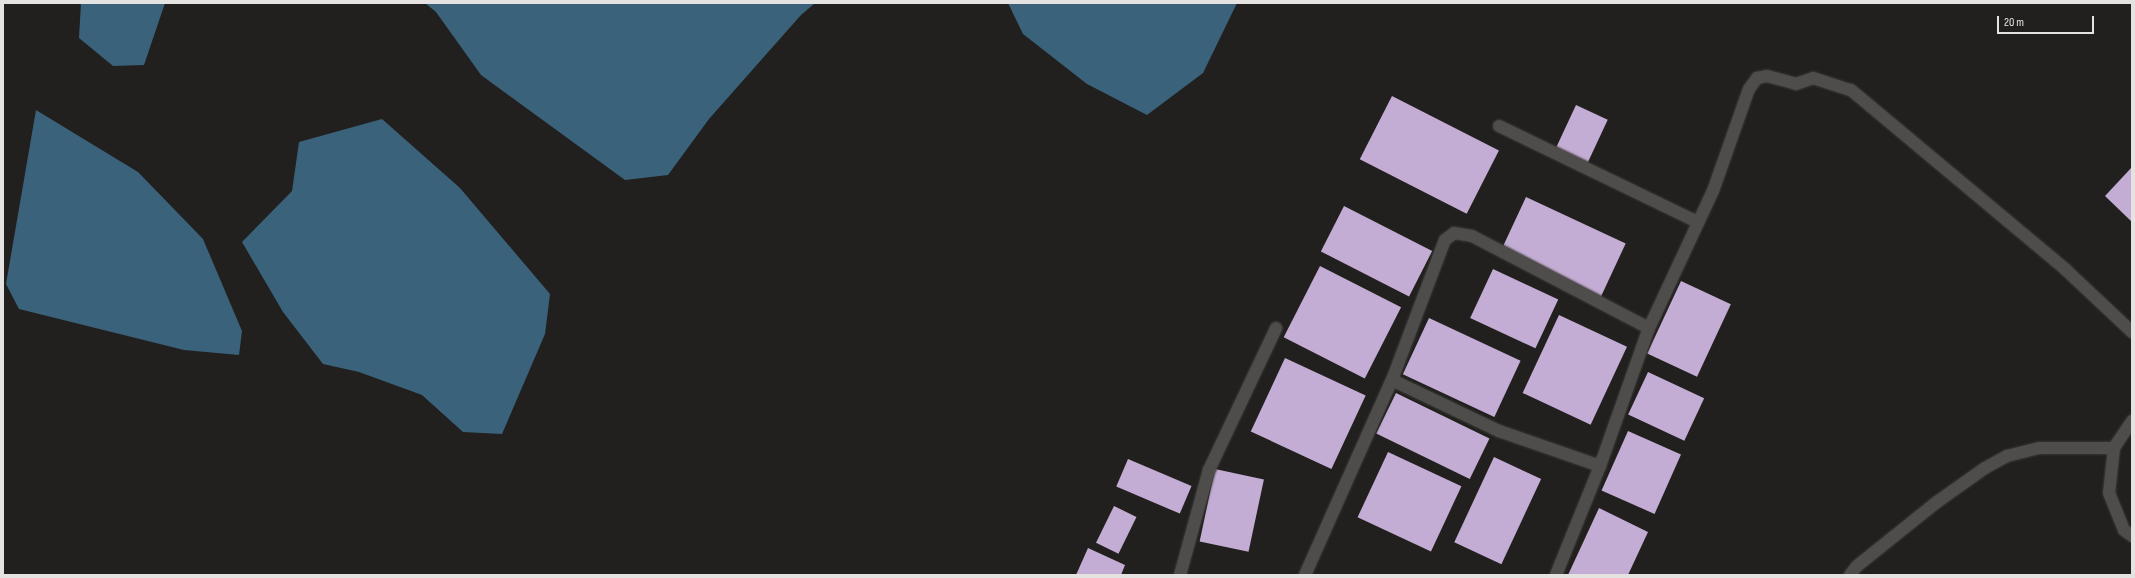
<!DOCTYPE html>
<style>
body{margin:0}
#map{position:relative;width:2135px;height:578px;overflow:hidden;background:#21201e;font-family:"Sofia Sans Condensed",sans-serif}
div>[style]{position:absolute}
.water>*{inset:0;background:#3a627b}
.building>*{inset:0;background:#c4add4;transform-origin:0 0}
.roads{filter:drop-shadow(0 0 1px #3b3a38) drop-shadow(0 0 1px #3b3a38)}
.service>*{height:12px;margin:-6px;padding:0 6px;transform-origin:6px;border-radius:6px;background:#4f4d4b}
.minor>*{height:12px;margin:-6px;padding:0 6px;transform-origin:6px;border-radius:6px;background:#4f4d4b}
span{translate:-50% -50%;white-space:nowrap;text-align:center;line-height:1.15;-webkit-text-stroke:4px #21201e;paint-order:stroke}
.frame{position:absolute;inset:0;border:4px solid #e4e3e2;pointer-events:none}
.scale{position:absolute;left:1997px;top:16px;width:97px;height:18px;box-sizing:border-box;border:2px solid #e4e3e2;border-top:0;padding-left:5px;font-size:12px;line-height:14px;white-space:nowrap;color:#e4e3e2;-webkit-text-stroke:3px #21201e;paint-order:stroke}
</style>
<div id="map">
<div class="water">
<i style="clip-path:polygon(81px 3px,165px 3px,144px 65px,113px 66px,79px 38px)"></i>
<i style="clip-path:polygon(425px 3px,815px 3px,801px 15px,709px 119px,668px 175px,625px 180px,481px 75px,436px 12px)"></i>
<i style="clip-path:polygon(1008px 3px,1237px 3px,1203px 73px,1147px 115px,1087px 84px,1023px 34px)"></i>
<i style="clip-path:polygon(36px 110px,138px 172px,203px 239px,242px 331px,239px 355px,184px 350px,19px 309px,6px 284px)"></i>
<i style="clip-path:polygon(382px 119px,460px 188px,550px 294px,545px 334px,502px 434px,463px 432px,422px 395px,359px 372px,323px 364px,283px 312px,242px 242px,292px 191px,299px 142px)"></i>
</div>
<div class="building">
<i style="left:1392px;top:96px;width:120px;height:71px;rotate:27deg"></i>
<i style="left:1576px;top:105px;width:35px;height:48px;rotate:25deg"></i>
<i style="clip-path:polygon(2132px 167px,2132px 222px,2105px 196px)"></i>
<i style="left:1526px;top:197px;width:110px;height:59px;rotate:25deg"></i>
<i style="left:1344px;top:206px;width:99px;height:51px;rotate:27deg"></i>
<i style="left:1320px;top:266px;width:91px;height:80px;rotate:27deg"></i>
<i style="left:1493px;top:269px;width:72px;height:54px;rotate:25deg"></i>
<i style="left:1681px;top:281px;width:55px;height:80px;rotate:25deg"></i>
<i style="left:1559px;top:315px;width:75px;height:86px;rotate:25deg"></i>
<i style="left:1429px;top:318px;width:101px;height:62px;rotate:25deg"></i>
<i style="left:1285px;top:358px;width:89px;height:81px;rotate:25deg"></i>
<i style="left:1648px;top:372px;width:62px;height:47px;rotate:25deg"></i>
<i style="left:1396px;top:393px;width:104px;height:45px;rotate:26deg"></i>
<i style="left:1628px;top:431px;width:58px;height:65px;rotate:24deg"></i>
<i style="left:1388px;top:452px;width:81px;height:72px;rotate:25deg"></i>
<i style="left:1494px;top:457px;width:52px;height:94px;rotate:25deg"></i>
<i style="left:1128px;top:459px;width:69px;height:30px;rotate:23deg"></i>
<i style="left:1215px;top:469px;width:50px;height:74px;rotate:12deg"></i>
<i style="left:1114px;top:506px;width:25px;height:41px;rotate:26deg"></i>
<i style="clip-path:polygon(1599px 508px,1648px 532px,1628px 575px,1568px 575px)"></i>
<i style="clip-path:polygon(1088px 548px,1125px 565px,1121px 575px,1076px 575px)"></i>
</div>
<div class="roads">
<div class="service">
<i style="left:1392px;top:380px;width:119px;rotate:25.5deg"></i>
<i style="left:1499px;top:431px;width:107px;rotate:19.1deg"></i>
<i style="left:1180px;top:575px;width:109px;rotate:-74.6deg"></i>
<i style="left:1209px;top:470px;width:157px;rotate:-64.7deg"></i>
</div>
<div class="minor">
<i style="left:1499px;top:126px;width:221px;rotate:25.8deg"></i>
<i style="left:2132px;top:421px;width:32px;rotate:124deg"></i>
<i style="left:2114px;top:448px;width:45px;rotate:96.3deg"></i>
<i style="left:2109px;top:493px;width:40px;rotate:68deg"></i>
<i style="left:2124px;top:530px;width:10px;rotate:37deg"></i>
<i style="left:1305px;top:575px;width:214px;rotate:-66deg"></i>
<i style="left:1392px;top:380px;width:150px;rotate:-69.3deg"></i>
<i style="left:1445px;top:240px;width:11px;rotate:-38deg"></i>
<i style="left:1454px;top:233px;width:18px;rotate:9deg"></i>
<i style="left:1472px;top:236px;width:199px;rotate:27.5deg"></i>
<i style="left:1556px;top:575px;width:118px;rotate:-68deg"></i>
<i style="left:1600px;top:466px;width:146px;rotate:-70.5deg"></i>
<i style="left:1649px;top:328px;width:151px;rotate:-65deg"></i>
<i style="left:1713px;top:191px;width:108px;rotate:-70.6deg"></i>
<i style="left:1749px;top:89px;width:14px;rotate:-54deg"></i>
<i style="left:1757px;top:78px;width:10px;rotate:-11deg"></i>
<i style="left:1767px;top:76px;width:30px;rotate:15deg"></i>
<i style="left:1796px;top:84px;width:18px;rotate:-19deg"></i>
<i style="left:1813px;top:78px;width:40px;rotate:18deg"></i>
<i style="left:1851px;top:90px;width:280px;rotate:39.9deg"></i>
<i style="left:2066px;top:270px;width:91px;rotate:43.2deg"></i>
<i style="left:1850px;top:575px;width:11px;rotate:-52deg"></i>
<i style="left:1857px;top:566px;width:102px;rotate:-38.7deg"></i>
<i style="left:1937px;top:502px;width:59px;rotate:-35.3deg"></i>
<i style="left:1985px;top:468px;width:25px;rotate:-29deg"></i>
<i style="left:2007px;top:456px;width:33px;rotate:-14deg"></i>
<i style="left:2039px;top:448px;width:75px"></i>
</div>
</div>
<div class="frame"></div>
<div class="scale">20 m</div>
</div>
